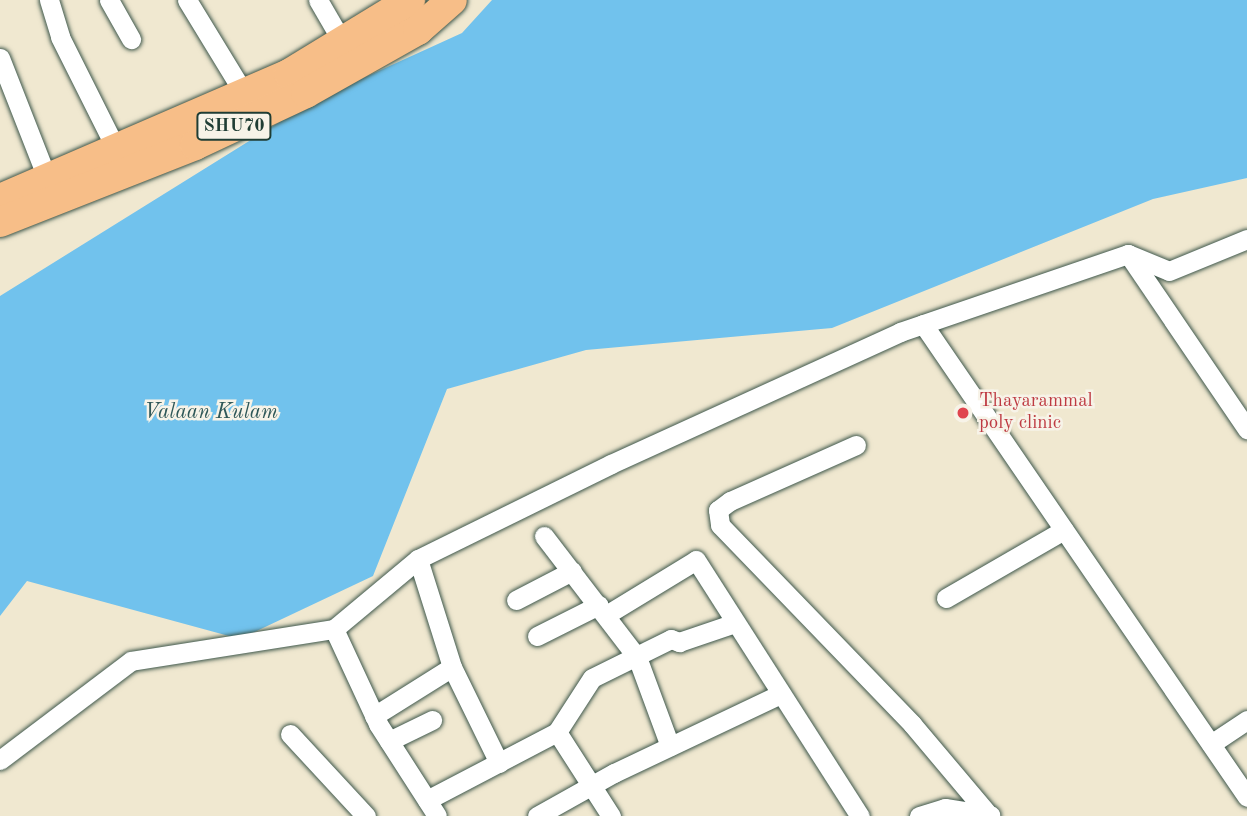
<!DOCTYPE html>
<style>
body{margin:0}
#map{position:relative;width:1247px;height:816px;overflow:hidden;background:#f0e8d0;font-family:"Old Standard TT",serif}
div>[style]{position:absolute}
.water>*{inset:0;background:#71c2ed}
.roads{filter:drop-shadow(0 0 2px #3e574b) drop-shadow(0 0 2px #3e574b)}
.minor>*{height:19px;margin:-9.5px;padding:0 9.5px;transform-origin:9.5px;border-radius:9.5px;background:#fff}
.primary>*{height:30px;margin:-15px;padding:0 15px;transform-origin:15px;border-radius:15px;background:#f7be88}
.dots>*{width:19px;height:19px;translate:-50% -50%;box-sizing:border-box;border:4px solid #f7f3e8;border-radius:50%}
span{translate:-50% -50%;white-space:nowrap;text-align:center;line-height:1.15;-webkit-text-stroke:5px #f7f3e8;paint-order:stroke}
.shield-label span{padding:2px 5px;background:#f7f3e8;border:2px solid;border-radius:5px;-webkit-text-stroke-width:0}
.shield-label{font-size:18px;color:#1f3d34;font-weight:700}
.health-label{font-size:19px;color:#be3a42}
.left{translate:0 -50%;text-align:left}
.water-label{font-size:21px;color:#2f5859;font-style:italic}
</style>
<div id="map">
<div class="water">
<i style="clip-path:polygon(492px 0,1247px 0,1247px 178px,1153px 199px,832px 328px,586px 350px,447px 389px,373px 576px,240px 639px,27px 581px,0 616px,0 296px,315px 100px,462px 33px)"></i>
</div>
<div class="roads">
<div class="minor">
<i style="left:49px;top:0;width:39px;rotate:73deg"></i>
<i style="left:60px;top:37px;width:125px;rotate:63.4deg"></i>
<i style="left:109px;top:0;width:45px;rotate:60.6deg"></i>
<i style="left:187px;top:0;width:111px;rotate:58.6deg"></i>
<i style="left:318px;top:0;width:50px;rotate:59.8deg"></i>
<i style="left:0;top:58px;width:129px;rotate:68.6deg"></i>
<i style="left:1128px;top:254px;width:212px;rotate:55.8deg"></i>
<i style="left:923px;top:324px;width:573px;rotate:55.59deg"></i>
<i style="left:856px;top:445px;width:138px;rotate:156deg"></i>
<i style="left:730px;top:501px;width:15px;rotate:143deg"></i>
<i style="left:718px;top:510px;width:15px;rotate:82deg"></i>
<i style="left:720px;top:525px;width:277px;rotate:46deg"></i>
<i style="left:912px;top:724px;width:115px;rotate:49.9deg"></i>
<i style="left:544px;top:536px;width:153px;rotate:52.5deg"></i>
<i style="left:637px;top:657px;width:95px;rotate:69.7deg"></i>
<i style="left:418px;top:559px;width:113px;rotate:72.5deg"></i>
<i style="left:452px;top:667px;width:107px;rotate:63.9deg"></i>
<i style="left:946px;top:598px;width:136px;rotate:-30deg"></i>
<i style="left:516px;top:600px;width:63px;rotate:-27.4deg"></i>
<i style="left:606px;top:615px;width:105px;rotate:-31.4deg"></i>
<i style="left:696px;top:560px;width:304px;rotate:57.4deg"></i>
<i style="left:334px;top:629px;width:105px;rotate:65.1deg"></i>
<i style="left:378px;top:724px;width:109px;rotate:57.3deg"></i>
<i style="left:537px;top:636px;width:69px;rotate:-26.6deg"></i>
<i style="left:374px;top:716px;width:92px;rotate:-32.1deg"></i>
<i style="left:557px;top:732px;width:64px;rotate:-57.1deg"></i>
<i style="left:592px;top:678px;width:88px;rotate:-26.3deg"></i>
<i style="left:671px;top:639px;width:9px;rotate:21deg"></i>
<i style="left:679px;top:642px;width:59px;rotate:-18.7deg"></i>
<i style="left:290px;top:734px;width:112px;rotate:47.2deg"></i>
<i style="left:389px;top:741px;width:48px;rotate:-26deg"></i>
<i style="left:1211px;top:744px;width:43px;rotate:-33.7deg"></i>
<i style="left:0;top:760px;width:164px;rotate:-37.1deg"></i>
<i style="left:131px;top:661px;width:206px;rotate:-9deg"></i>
<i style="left:334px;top:629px;width:109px;rotate:-39.8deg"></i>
<i style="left:418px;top:559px;width:215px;rotate:-26.2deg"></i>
<i style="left:611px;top:464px;width:318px;rotate:-24.5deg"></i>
<i style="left:900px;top:332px;width:241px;rotate:-18.9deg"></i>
<i style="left:1128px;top:254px;width:44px;rotate:22.5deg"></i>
<i style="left:1169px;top:271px;width:84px;rotate:-22.3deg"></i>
<i style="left:427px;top:800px;width:147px;rotate:-27.6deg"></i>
<i style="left:557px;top:732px;width:100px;rotate:57.3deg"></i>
<i style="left:537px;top:816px;width:88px;rotate:-29.2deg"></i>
<i style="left:614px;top:773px;width:184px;rotate:-25.4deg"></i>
<i style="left:919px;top:816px;width:27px;rotate:-17deg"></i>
<i style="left:945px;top:808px;width:46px;rotate:8.8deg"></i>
</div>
<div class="primary">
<i style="left:0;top:199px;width:315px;rotate:-23.4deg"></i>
<i style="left:289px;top:74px;width:142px;rotate:-31.4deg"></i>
<i style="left:0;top:222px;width:210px;rotate:-21.5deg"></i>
<i style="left:195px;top:145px;width:123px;rotate:-25.1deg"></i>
<i style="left:306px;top:93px;width:129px;rotate:-29.4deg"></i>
<i style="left:418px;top:30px;width:45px;rotate:-41.4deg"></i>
</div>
</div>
<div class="dots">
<i style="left:963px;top:413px;background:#e0444e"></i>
</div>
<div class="shield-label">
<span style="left:234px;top:126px">SHU70</span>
</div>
<div class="health-label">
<span class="left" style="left:979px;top:413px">Thayarammal<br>poly clinic</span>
</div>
<div class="water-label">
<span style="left:211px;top:413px">Valaan Kulam</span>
</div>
</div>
